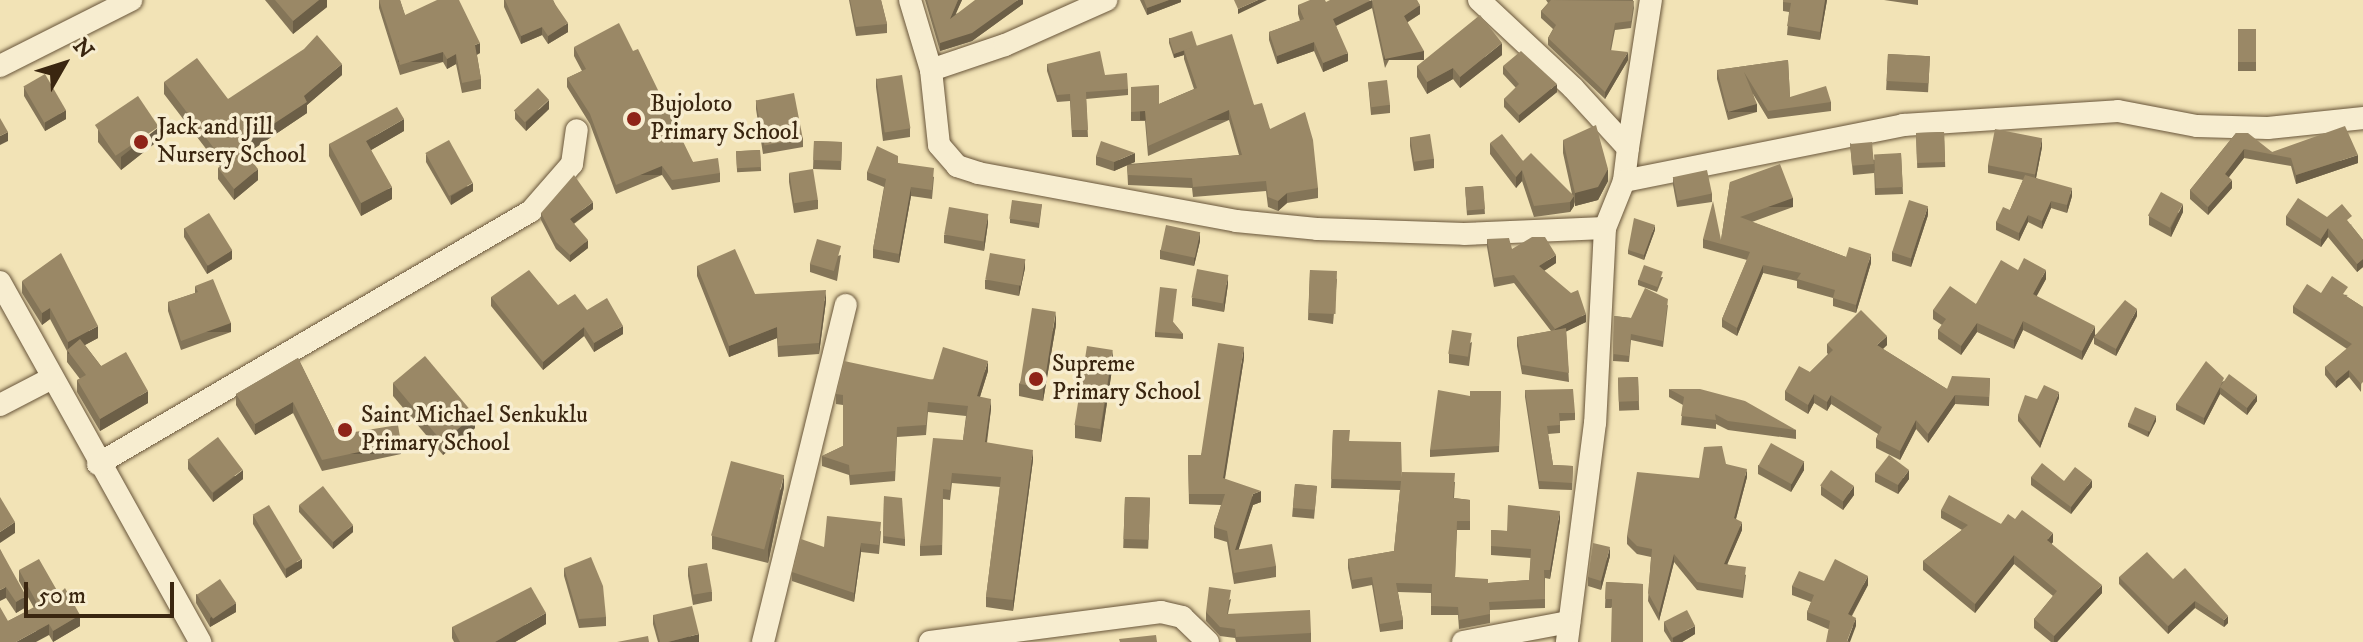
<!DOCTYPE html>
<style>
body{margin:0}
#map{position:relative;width:2363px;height:642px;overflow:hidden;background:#f2e3b6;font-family:"IM FELL DW Pica",serif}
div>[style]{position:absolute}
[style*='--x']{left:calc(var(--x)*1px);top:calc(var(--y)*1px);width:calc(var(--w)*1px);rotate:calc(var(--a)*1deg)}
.roads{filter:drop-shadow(0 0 2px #68553a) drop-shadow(0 0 2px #68553a)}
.street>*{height:22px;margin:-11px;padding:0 11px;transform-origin:11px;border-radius:11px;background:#f7edd0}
.wall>*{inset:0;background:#847558;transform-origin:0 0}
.shaded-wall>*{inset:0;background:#6c5f47;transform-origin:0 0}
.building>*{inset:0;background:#9a8866;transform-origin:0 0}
.dots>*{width:22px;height:22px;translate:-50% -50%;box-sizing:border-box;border:4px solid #f7edd0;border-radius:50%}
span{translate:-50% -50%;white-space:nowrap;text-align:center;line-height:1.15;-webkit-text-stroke:7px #f7edd0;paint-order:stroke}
.poi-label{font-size:24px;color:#3a2610}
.left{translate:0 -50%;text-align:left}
.north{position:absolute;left:24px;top:24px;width:80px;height:80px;-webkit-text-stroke:6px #f7edd0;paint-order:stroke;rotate:51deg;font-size:22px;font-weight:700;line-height:32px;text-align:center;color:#3a2610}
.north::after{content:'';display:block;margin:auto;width:28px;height:36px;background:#3a2610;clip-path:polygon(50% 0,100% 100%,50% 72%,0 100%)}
.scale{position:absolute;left:24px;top:582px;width:150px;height:36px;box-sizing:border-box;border:4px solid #3a2610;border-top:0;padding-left:10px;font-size:24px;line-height:28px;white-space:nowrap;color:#3a2610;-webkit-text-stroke:6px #f7edd0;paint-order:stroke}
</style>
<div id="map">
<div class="roads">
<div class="street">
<i style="--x:910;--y:0;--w:73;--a:73.3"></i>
<i style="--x:931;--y:70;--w:75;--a:83.9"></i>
<i style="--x:939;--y:145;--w:28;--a:49"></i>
<i style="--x:957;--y:166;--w:22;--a:18"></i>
<i style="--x:978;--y:173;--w:262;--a:10.5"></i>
<i style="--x:1236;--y:221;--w:81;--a:5.6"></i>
<i style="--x:1317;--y:229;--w:147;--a:1.9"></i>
<i style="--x:1464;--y:234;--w:141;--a:-2.4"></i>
<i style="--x:1479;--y:0;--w:129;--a:43.1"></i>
<i style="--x:1573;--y:88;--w:81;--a:47.5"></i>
<i style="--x:1628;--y:148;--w:33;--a:97"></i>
<i style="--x:1624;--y:181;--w:51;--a:112"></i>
<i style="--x:1605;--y:228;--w:195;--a:92.9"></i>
<i style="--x:1595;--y:423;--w:221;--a:97.3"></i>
<i style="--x:0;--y:66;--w:147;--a:-26.7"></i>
<i style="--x:931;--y:70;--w:78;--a:-18.7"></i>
<i style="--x:1005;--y:45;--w:111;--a:-24"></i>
<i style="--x:1628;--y:148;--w:150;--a:-81.2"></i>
<i style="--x:1624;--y:181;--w:285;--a:-11.3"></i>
<i style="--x:1903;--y:125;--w:215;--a:-3.7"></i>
<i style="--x:2118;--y:111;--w:80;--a:10.8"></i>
<i style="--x:2197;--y:126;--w:71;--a:1.6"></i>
<i style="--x:2268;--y:128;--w:96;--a:-6"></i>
<i style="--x:0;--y:282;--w:412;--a:60.9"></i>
<i style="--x:0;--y:405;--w:56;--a:-27.5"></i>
<i style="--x:98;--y:464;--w:501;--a:-30.3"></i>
<i style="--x:531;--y:211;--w:62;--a:-48.9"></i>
<i style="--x:572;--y:164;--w:34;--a:-82"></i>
<i style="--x:763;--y:642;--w:347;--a:-76.2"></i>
<i style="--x:930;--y:642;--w:233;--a:-7.4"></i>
<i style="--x:1161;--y:612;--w:22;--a:13"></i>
<i style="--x:1182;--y:617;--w:36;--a:44"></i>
<i style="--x:1463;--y:642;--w:108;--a:-10.7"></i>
</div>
</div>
<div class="wall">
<i style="clip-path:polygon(265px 0,327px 0,327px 7px,293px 34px)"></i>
<i style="clip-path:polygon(379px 0,400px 0,405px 15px,480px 53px,477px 55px,481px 79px,481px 89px,462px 93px,456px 64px,447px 69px,443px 62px,400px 75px,379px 8px)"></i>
<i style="clip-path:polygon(504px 0,553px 0,568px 32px,548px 44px,542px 35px,521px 44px,504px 7px)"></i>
<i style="clip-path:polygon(849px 0,881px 0,887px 24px,887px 33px,856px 36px)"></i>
<i style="clip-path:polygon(925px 0,962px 0,955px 14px,1023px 0,1023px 4px,972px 41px,940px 51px)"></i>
<i style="clip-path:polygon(1140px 0,1181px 0,1181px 2px,1147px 15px)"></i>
<i style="clip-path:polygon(1417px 0,1420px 14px,1408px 22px,1385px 68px,1372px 8px,1336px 26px,1348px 61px,1323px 72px,1314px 51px,1277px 64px,1269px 40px,1269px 32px,1300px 21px,1298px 14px,1298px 5px,1326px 2px)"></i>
<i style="clip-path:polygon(1546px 0,1633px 0,1634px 8px,1631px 28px,1615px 30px,1611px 51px,1628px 60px,1605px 99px,1548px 45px,1548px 38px,1553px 29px,1541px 18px,1541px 11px,1548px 3px)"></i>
<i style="clip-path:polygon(1783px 0,1827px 0,1820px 40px,1787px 35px,1789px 12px,1783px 11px)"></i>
<i style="clip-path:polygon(1884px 0,1918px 0,1918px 5px)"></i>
<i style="left:2238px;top:29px;width:18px;height:42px"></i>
<i style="clip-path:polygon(1169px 38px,1197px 46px,1254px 105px,1270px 129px,1318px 188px,1318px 198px,1287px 203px,1278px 211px,1268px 207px,1266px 191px,1193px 197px,1192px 188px,1128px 185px,1127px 165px,1114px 171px,1096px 165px,1096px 156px,1135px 162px,1129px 164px,1239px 155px,1229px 120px,1148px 156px,1145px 121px,1131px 121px,1131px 87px,1159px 104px,1194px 89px,1184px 59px,1184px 55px,1174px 58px,1169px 43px)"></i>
<i style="clip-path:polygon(574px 47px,693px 162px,720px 173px,720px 182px,672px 190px,662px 175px,616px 194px,590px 124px,567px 87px,567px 78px,582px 71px,574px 56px)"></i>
<i style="left:1888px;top:54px;width:42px;height:36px;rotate:3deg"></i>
<i style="clip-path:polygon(1502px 55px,1460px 88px,1453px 79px,1427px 94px,1417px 77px,1417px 66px)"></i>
<i style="clip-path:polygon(1788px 60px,1790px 97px,1831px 102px,1831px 111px,1768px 119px,1753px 94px,1757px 112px,1728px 120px,1717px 79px,1717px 70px)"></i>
<i style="clip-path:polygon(1047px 64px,1105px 75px,1128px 89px,1128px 95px,1086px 99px,1088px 137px,1072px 137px,1070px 101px,1057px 102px,1047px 71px)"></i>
<i style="clip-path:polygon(1503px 66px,1557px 92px,1519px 123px,1504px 107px,1504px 99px,1516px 88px,1503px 74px)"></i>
<i style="clip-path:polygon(342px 75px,307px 105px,307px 113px,249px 152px,249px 157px,258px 180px,234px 200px,218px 179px,218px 168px,220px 167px,164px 94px,164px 82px,228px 99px)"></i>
<i style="clip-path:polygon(876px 78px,910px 128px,910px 137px,883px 141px,876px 87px)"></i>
<i style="clip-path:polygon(1368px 82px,1390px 105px,1390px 113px,1371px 115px)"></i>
<i style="clip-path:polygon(24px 87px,66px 119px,45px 131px,24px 96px)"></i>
<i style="clip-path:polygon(756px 100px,803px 138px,803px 147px,763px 154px,756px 109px)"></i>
<i style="clip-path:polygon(549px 109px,526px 131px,515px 119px,515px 111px)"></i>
<i style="clip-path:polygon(98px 129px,159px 140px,121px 170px,98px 142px)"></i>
<i style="clip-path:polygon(404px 131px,371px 150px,392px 199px,361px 216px,329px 156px,329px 144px)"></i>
<i style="left:1944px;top:132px;width:35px;height:28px;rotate:88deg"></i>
<i style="clip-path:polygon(2236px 133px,2272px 152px,2358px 163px,2296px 184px,2291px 166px,2244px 158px,2229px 177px,2232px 188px,2208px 215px,2190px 199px,2190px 190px)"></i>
<i style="clip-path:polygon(1410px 137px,1434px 159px,1434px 168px,1414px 171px,1410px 146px)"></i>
<i style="clip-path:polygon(1563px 140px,1608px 181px,1598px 200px,1575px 206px,1574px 202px,1574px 206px,1570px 212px,1534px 217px,1522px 181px,1516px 188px,1490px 154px,1490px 143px,1523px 161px,1572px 194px,1563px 153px)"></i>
<i style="left:814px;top:141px;width:28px;height:28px;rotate:2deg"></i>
<i style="clip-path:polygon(1850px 143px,1874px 160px,1901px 153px,1903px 194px,1875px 195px,1874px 169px,1874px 173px,1853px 175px)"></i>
<i style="clip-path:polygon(2042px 147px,2036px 178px,2072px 196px,2067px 213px,2051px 208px,2042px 229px,2028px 222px,2019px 241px,1996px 230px,1996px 222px,2010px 210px,2023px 180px,1988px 173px,1988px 165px)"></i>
<i style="left:760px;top:150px;width:21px;height:24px;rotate:87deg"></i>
<i style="clip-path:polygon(426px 154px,473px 191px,451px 205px,426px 162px)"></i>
<i style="clip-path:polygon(898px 163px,934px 177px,932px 199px,911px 196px,899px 263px,873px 258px,873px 249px,884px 187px,867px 180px,867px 172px)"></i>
<i style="clip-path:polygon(789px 173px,818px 200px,818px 209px,794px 213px,789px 182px)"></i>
<i style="clip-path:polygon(1673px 177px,1712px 193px,1712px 202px,1677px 207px,1673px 185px)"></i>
<i style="clip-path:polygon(1730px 182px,1793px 207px,1752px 222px,1846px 257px,1871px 263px,1856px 313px,1833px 306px,1833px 298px,1797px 288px,1797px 281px,1763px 273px,1737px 336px,1722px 327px,1722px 319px,1747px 260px,1703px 248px,1703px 239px,1721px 240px)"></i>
<i style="left:1483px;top:186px;width:28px;height:18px;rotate:86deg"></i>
<i style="clip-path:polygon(1042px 204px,1039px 228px,1010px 223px,1010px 219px)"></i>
<i style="clip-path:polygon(593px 209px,574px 224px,588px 248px,570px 262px,556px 249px,541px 220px,541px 213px)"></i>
<i style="clip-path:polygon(2183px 212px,2171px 237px,2149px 225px,2149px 216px)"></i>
<i style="clip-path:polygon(1928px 215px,1911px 267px,1892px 261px,1892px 252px)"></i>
<i style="clip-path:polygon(2286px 216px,2327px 217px,2352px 225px,2351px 225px,2363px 240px,2363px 267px,2357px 272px,2328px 237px,2321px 247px,2286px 225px)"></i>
<i style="clip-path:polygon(988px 223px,984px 251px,944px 243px,944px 235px)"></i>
<i style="clip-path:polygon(184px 228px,232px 259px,207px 274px,184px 237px)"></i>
<i style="clip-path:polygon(1655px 230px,1644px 260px,1628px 254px,1628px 250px)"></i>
<i style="clip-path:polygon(1487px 239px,1512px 249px,1556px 263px,1544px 271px,1586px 322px,1566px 331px,1569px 382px,1522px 374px,1517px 346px,1517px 337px,1551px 331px,1514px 283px,1494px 287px,1487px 247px)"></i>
<i style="clip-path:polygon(1200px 241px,1194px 266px,1160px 259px,1160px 250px)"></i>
<i style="clip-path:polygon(841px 255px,837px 281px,810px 272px,810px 264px)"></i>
<i style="clip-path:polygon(697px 266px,755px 294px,826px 301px,819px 354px,778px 357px,777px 338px,729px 357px,697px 276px)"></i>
<i style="clip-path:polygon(1025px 268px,1019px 296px,985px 289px,985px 280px)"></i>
<i style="clip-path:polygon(1310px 270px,1337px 279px,1333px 324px,1308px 320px)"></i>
<i style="clip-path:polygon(2018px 270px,2046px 279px,2036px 296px,2095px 335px,2137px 316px,2116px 356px,2094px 344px,2094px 337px,2082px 360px,2023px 330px,2014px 349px,1977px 332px,1961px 355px,1938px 339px,1938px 330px,1942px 325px,1933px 319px,1933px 310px,1976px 304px)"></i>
<i style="clip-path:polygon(1663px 277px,1657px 292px,1638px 285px,1638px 280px)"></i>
<i style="clip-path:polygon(22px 281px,98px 338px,85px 345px,101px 366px,148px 403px,100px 431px,77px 392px,77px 380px,80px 379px,67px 362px,67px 351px,50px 319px,42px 325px,22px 293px)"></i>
<i style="clip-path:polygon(1228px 284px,1224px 312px,1192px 306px,1192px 298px)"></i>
<i style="clip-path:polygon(195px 286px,231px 332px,181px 350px,168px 311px,168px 302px,195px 293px)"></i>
<i style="clip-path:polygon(2321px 293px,2348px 295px,2346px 296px,2363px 307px,2361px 392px,2349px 377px,2336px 388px,2325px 375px,2325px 367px,2347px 349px,2293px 313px,2293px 306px)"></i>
<i style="clip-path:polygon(491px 297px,558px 305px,587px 310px,623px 334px,594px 352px,584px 336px,543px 370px,491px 306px)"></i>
<i style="clip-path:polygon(1668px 305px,1663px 347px,1631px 340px,1629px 362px,1613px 361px,1614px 316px,1631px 318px)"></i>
<i style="clip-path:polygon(1173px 322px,1183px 334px,1183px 339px,1155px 337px,1155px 332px)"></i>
<i style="clip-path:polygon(1056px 325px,1043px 401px,1019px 396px,1019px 384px)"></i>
<i style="clip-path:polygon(1472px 342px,1469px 366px,1449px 363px,1449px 354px)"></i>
<i style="clip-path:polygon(1827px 344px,1887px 345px,1883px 349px,1947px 389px,1990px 378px,1989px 406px,1955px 404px,1928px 443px,1916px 429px,1900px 460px,1876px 448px,1876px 439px,1878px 434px,1831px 404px,1827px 411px,1814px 403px,1808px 414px,1785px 400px,1785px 391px,1810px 372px,1828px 354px,1827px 353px)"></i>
<i style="clip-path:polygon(298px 358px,336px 435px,401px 454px,322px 471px,293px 413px,255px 435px,236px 405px,236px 394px)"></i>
<i style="clip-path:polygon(1244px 358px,1225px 479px,1261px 502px,1253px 505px,1238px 549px,1276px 566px,1276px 577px,1234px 584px,1227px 542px,1214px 538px,1214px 527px,1221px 505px,1189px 504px,1188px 455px,1201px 455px)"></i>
<i style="clip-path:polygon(1113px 363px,1101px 442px,1075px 438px,1075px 425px)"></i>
<i style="clip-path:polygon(988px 371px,980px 397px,991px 409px,987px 443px,1033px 460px,1013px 611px,986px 607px,986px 597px,1000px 487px,952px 483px,950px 500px,943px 499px,942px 555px,920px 556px,920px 546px,963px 440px,966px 416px,928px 412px,926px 435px,897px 437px,895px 481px,850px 485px,849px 475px,822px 466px,822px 456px,843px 446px,843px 405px,836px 404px,836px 394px)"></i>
<i style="left:1638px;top:377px;width:33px;height:20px;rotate:88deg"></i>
<i style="clip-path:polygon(2224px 381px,2257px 401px,2247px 415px,2220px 394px,2204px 425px,2176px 410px,2176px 404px)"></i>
<i style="clip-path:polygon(393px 383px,475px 428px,443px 455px,393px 396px)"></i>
<i style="clip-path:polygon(1669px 389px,1796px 430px,1796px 439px,1728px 430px,1716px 424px,1716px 429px,1681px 425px,1683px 405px,1669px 397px)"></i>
<i style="clip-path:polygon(1525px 390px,1575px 413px,1575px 420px,1560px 421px,1560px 433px,1548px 434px,1553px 465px,1573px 466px,1572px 490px,1539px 489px,1525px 397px)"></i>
<i style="clip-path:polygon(1501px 391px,1499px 452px,1430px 457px,1430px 450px,1470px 396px)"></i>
<i style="clip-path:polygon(2059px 398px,2040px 448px,2018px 421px,2018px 415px,2037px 399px)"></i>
<i style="clip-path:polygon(2156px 421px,2148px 437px,2128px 427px,2128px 423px)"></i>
<i style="clip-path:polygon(1333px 430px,1402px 478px,1455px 482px,1454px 498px,1470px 500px,1470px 530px,1457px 530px,1455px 577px,1488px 583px,1529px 580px,1531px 558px,1491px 555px,1491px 530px,1507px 531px,1560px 520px,1550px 579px,1545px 578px,1545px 608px,1490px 610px,1490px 623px,1459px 629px,1458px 615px,1431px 615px,1431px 593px,1398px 592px,1403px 620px,1403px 629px,1380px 632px,1372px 585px,1352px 589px,1348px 568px,1348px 559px,1394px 551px,1400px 490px,1331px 488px)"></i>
<i style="clip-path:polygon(188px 460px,243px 479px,213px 502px,188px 469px)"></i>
<i style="clip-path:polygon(1726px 464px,1747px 477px,1736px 519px,1742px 530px,1727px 564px,1746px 575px,1743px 598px,1697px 590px,1674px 562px,1659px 621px,1648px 601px,1651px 557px,1637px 554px,1627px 544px,1627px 536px,1699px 478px)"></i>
<i style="clip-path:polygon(1758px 465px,1804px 470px,1791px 492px,1758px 474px)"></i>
<i style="clip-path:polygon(1875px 473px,1909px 479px,1898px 494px,1875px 482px)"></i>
<i style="clip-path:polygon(2031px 477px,2064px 481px,2092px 487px,2071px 514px,2031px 485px)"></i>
<i style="left:1295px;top:484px;width:22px;height:33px;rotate:5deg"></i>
<i style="clip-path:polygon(1821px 486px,1854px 495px,1843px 510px,1821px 495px)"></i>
<i style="clip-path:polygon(784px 487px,768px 563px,712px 549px,712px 536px)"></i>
<i style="clip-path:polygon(884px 496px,905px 539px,905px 546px,883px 543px)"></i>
<i style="left:1125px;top:497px;width:25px;height:51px;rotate:2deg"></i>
<i style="clip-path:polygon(299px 505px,353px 532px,333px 549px,299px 512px)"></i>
<i style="clip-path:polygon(1941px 510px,2001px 524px,2015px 519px,2053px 542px,2051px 544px,2102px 593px,2057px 642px,2051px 642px,2034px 628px,2034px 619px,2053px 596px,2014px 564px,1975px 613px,1923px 570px,1923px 561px,1962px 530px,1941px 518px)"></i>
<i style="clip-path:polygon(253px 515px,302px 568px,286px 578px,253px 524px)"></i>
<i style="clip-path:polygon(881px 531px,879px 554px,861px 552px,854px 602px,792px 581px,792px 572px,824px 547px)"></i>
<i style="clip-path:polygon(0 549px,26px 607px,16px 613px,6px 598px)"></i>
<i style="clip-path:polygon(1610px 556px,1601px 590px,1588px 586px,1588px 577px)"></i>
<i style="clip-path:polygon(688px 567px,712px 592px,712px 601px,693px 605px,688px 576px)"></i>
<i style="clip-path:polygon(564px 568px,606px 617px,606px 626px,579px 628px,564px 576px)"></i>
<i style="clip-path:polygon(19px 570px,59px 594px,80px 626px,53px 642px,49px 635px,8px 621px,34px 608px,19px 581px)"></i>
<i style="clip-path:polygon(2119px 577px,2173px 579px,2228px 623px,2224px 627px,2195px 608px,2168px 634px,2119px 584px)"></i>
<i style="clip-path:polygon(1824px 581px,1868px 585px,1852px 616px,1856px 626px,1828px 629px,1807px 620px,1807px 612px,1811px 602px,1792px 595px,1792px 586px)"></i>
<i style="clip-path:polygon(1606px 582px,1643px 584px,1611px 608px,1605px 608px)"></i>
<i style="clip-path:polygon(196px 594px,236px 612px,210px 627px,196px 603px)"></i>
<i style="clip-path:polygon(1231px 599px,1228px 614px,1311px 633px,1311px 642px,1236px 642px,1235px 638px,1220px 636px,1206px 621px,1206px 612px)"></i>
<i style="clip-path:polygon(653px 615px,699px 642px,658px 642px,653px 624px)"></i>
<i style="clip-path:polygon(1664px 622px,1695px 634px,1682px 642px,1671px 642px,1664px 631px)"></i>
<i style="clip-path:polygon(546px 624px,515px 642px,454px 642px,452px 638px,452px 627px)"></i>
</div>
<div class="shaded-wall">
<i style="clip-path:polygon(319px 0,327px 0,327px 7px,293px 34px,293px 21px)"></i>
<i style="clip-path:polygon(958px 0,962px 0,950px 27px,950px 19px)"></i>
<i style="clip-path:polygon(1018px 0,1023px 0,1023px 4px,972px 41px,940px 51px,940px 43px)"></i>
<i style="clip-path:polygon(1169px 0,1181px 0,1181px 2px,1147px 15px,1147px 8px)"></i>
<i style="clip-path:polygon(1258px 0,1267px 0,1238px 14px,1238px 9px)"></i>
<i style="clip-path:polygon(1372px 0,1372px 8px,1333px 27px,1333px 19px)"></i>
<i style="clip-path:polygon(1825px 0,1827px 0,1820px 40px,1820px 32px)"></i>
<i style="clip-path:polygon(1420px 5px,1420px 14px,1404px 24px,1404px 16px)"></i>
<i style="clip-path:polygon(568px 23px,568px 32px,548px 44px,548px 36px)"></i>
<i style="clip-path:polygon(542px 27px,542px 35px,521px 44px,521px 36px)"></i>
<i style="clip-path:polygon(1314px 42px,1314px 51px,1277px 64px,1277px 56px)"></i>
<i style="clip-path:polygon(480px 43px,480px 53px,475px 55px,475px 45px)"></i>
<i style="clip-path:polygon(1502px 43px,1502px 55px,1460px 88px,1460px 77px)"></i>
<i style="clip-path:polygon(1184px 50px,1184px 55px,1174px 58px,1174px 54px)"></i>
<i style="left:1424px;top:51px;width:9px;height:40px;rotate:90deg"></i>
<i style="left:443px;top:52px;width:10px;height:45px;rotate:90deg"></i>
<i style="clip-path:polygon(1628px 52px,1628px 60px,1605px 99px,1605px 92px)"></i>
<i style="clip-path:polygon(1348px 53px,1348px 61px,1323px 72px,1323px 63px)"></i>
<i style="clip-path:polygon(456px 54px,456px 64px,447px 69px,447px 59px)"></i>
<i style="clip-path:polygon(342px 64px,342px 75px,307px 105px,307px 113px,249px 152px,249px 158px,243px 150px,246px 142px)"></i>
<i style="clip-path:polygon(1453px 68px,1453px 79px,1427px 94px,1427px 82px)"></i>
<i style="clip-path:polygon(1557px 84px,1557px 92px,1519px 123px,1519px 115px)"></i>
<i style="clip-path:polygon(549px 100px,549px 109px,526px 131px,526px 122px)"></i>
<i style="left:1757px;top:104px;width:8px;height:30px;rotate:90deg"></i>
<i style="clip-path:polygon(66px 110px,66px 119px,45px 131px,45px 122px)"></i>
<i style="left:1229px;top:110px;width:10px;height:89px;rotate:90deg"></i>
<i style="clip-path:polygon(404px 119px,404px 131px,366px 153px,366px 141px)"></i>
<i style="clip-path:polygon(159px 127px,159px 140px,121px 170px,121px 157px)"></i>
<i style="clip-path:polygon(8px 132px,8px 141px,0 145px,0 136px)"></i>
<i style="clip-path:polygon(2042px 138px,2042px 147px,2035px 183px,2035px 174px)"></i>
<i style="clip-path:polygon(2244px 149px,2244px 158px,2225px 182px,2225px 174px)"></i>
<i style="clip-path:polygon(1135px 153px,1135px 162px,1114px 171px,1114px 162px)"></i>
<i style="clip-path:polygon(2358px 155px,2358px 163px,2296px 184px,2296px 175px)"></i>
<i style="left:662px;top:166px;width:9px;height:50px;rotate:90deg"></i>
<i style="clip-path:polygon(258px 169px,258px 180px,234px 200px,234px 189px)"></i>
<i style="clip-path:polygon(1608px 169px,1608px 181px,1598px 200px,1575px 206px,1575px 193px)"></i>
<i style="clip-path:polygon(1522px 170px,1522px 181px,1516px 188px,1516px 177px)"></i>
<i style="clip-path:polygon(2232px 180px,2232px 188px,2208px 215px,2208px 207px)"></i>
<i style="clip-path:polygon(473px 183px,473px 191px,451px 205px,451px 196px)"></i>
<i style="clip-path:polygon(392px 187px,392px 199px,361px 216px,361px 203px)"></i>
<i style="clip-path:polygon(911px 187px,911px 196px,899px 263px,899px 254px)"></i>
<i style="clip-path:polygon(2072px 188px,2072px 196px,2067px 213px,2067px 205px)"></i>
<i style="clip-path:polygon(1287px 193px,1287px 203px,1278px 211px,1278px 201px)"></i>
<i style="clip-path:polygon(1574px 196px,1574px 206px,1570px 212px,1570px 202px)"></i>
<i style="left:1793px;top:198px;width:9px;height:56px;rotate:90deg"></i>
<i style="clip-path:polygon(2051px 201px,2051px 208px,2042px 229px,2042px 221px)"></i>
<i style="clip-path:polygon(593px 202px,593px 209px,570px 226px,570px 219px)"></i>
<i style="clip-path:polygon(2183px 204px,2183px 212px,2171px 237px,2171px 228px)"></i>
<i style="clip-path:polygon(1928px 206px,1928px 215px,1911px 267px,1911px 259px)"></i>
<i style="clip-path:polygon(988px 214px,988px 223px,984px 251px,984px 242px)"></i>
<i style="clip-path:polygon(2028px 215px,2028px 222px,2019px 241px,2019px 233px)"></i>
<i style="clip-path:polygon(1655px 225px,1655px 230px,1644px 260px,1644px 255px)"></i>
<i style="clip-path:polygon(2328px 228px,2328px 237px,2321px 247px,2321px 239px)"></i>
<i style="clip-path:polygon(1200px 232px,1200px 241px,1194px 266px,1194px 257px)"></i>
<i style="clip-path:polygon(588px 240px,588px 248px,570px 262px,570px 255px)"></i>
<i style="clip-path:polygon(232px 250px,232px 259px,207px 274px,207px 265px)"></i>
<i style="clip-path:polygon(1871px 254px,1871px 263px,1856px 313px,1856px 305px)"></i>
<i style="clip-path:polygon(1556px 255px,1556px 263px,1539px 274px,1539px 266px)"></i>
<i style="clip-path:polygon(1025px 259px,1025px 268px,1019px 296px,1019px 287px)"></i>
<i style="clip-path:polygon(2363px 259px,2363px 267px,2357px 272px,2357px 264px)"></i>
<i style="clip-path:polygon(1763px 265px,1763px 273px,1737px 336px,1737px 328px)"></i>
<i style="clip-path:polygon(2046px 270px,2046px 279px,2033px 303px,2033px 294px)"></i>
<i style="clip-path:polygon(1228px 275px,1228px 284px,1224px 312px,1224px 303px)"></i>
<i style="clip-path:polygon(826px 290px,826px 301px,819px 354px,819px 343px)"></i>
<i style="clip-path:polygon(50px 308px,50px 319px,42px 325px,42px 313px)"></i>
<i style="clip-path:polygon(2137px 309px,2137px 316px,2116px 356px,2116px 349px)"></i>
<i style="clip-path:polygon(1056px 312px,1056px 325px,1043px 401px,1043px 388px)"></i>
<i style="clip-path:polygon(1586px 314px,1586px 322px,1555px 337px,1555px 329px)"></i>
<i style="clip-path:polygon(2023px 321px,2023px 330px,2014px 349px,2014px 340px)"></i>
<i style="left:231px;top:323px;width:9px;height:53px;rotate:90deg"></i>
<i style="clip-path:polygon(1977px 323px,1977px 332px,1961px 355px,1961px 346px)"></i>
<i style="clip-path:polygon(98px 326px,98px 338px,68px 354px,68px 342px)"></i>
<i style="clip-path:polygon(623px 326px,623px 334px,594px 352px,594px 343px)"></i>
<i style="clip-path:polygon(2095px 326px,2095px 335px,2082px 360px,2082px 351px)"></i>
<i style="clip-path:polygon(584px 327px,584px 336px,543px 370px,543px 362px)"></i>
<i style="clip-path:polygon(777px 327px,777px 338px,729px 357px,729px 346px)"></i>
<i style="clip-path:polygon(1887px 336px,1887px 345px,1877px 354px,1877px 345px)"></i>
<i style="clip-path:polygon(1244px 347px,1244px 358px,1223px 489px,1223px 478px)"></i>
<i style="clip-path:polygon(1113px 350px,1113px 363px,1101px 442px,1101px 429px)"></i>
<i style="clip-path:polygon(988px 361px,988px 371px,977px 406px,977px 396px)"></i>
<i style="clip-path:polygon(2349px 370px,2349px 377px,2336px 388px,2336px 381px)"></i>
<i style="clip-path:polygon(2220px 387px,2220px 394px,2204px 425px,2204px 418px)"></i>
<i style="clip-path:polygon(148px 391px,148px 403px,100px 431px,100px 419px)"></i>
<i style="clip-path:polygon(2059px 392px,2059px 398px,2040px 448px,2040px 442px)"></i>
<i style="clip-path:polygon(1814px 394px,1814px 403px,1808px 414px,1808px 405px)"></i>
<i style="clip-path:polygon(1831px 395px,1831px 404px,1827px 411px,1827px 402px)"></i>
<i style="clip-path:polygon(1955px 395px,1955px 404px,1928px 443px,1928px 434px)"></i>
<i style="clip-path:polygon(2257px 395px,2257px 401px,2247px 415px,2247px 408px)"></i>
<i style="clip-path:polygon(991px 399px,991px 409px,985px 452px,985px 442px)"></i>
<i style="clip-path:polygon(293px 402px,293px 413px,255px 435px,255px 424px)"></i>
<i style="clip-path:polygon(475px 415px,475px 428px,443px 455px,443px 442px)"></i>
<i style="clip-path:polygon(2156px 416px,2156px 421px,2148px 437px,2148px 432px)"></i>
<i style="clip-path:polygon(1916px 420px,1916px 429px,1900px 460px,1900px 451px)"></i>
<i style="left:401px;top:443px;width:11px;height:81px;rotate:90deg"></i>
<i style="clip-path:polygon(1033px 450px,1033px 460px,1013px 611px,1013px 600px)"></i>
<i style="clip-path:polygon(1804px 461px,1804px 470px,1791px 492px,1791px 483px)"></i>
<i style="clip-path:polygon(1747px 469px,1747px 477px,1734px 526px,1734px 518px)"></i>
<i style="clip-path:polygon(243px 470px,243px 479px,213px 502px,213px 493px)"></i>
<i style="clip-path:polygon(1909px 470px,1909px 479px,1898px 494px,1898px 485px)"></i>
<i style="clip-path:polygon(784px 475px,784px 487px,768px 563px,768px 550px)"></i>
<i style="clip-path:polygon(2092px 480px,2092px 487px,2071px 514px,2071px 507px)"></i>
<i style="clip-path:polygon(1854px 486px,1854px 495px,1843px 510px,1843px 501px)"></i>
<i style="clip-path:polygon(1261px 491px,1261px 502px,1253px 505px,1235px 561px,1235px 550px,1253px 494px)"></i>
<i style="clip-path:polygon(1560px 511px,1560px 520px,1550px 579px,1550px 570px)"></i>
<i style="clip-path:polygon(15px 522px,15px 533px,0 543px,0 532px)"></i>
<i style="clip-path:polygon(1742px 522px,1742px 530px,1724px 572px,1724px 564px)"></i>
<i style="clip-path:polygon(353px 525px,353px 532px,333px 549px,333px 542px)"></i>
<i style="clip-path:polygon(2053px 533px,2053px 542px,2047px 549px,2047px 540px)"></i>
<i style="clip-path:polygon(861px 543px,861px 552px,854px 602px,854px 593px)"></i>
<i style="clip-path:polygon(1610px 547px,1610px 556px,1601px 590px,1601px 581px)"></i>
<i style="clip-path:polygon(1674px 554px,1674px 562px,1659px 621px,1659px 613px)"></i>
<i style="clip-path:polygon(2014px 555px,2014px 564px,1975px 613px,1975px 604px)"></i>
<i style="clip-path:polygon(302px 559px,302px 568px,286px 578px,286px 569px)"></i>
<i style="clip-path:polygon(1868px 576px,1868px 585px,1848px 622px,1848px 614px)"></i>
<i style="clip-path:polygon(2102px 585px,2102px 593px,2057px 642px,2054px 642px,2054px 636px)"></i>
<i style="clip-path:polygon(6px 587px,6px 598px,0 601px,0 590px)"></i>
<i style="clip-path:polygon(26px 596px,26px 607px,16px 613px,16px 602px)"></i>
<i style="clip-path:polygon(2195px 601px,2195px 608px,2168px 634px,2168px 626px)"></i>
<i style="clip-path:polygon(236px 603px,236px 612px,210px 627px,210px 618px)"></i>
<i style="clip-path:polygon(546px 613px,546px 624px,515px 642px,495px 642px)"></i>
<i style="clip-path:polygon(80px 615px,80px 626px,53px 642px,53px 631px)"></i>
<i style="clip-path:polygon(2228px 616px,2228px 623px,2224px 627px,2224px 620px)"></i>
<i style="clip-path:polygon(1856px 618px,1856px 626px,1850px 642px,1847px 642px)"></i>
<i style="clip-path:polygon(49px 624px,49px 635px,36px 642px,16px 642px)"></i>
<i style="clip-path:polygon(1695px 626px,1695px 634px,1682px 642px,1673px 642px,1673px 638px)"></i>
<i style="clip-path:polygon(699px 634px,699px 642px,668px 642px)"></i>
</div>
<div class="building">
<i style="clip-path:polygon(275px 0,319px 0,293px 21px)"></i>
<i style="clip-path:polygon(379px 0,400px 0,405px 15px,437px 0,459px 0,480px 43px,475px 45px,481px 79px,462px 83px,456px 54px,447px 59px,443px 52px,400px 65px)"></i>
<i style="clip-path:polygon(505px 0,553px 0,555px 4px,568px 23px,548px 36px,542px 27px,521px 36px)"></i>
<i style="clip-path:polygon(850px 0,881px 0,887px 24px,856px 27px)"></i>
<i style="clip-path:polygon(927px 0,958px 0,950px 19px,975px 0,1018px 0,972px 33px,940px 43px)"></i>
<i style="clip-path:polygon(1144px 0,1169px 0,1147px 8px)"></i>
<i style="clip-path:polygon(1234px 0,1258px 0,1238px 9px)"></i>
<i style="clip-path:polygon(1310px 0,1325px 0,1326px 2px,1330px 0,1371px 0,1333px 19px,1348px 53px,1323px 63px,1314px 42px,1277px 56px,1269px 32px,1304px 19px,1298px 5px)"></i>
<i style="clip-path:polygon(1372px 0,1417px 0,1420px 5px,1404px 16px,1424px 51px,1385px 59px)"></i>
<i style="clip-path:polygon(1551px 0,1634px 1px,1631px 21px,1615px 23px,1610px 50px,1628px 52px,1605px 92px,1548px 38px,1556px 25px,1541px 11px)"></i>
<i style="clip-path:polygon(1783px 0,1825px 0,1820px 32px,1787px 26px,1791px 3px,1783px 2px)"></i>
<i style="clip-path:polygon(1480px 15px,1502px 43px,1460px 77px,1453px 68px,1427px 82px,1417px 66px)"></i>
<i style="clip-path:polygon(619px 23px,633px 51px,638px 49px,693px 162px,718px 158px,720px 173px,672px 180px,662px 166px,616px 185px,590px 114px,567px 78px,586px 69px,574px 47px)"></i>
<i style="left:2238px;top:29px;width:18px;height:33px"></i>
<i style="left:1192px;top:31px;width:16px;height:24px;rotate:72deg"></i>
<i style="clip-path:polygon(1232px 34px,1254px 105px,1262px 103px,1270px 129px,1305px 112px,1313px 140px,1318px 188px,1287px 193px,1278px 201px,1268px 197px,1266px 181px,1193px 187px,1192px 178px,1128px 175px,1127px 165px,1242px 155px,1229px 110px,1148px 146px,1145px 111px,1131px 112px,1131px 87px,1159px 85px,1159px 104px,1197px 88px,1184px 50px)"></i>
<i style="clip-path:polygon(317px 35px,342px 64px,304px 96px,307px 102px,246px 142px,249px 146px,243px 150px,258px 169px,234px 189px,218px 168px,225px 163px,164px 82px,197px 58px,228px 99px,304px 49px)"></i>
<i style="clip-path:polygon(1100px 51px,1105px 75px,1127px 73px,1128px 89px,1086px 92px,1088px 130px,1072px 130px,1070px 94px,1057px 95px,1047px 64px)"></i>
<i style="clip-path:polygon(1521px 51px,1557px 84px,1519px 115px,1504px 99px,1519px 84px,1503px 66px)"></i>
<i style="left:1888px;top:54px;width:42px;height:27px;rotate:3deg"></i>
<i style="clip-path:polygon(1788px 60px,1790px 97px,1826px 86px,1831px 102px,1768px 111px,1744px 72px,1757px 104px,1728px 112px,1717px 70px)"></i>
<i style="left:45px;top:74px;width:42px;height:25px;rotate:60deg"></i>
<i style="left:902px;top:75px;width:54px;height:26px;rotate:81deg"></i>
<i style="left:1387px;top:80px;width:25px;height:19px;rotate:83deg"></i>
<i style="left:538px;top:88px;width:16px;height:33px;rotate:47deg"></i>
<i style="left:794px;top:93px;width:46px;height:39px;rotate:79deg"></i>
<i style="left:138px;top:96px;width:37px;height:52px;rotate:56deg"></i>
<i style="clip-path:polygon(397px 107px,404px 119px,366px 141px,392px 187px,361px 203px,329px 144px)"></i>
<i style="clip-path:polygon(0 118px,8px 132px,0 136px)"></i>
<i style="clip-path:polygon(1596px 125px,1608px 169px,1598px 187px,1575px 193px,1563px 140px)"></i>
<i style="clip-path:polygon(2345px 126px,2358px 155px,2296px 175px,2291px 158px,2244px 149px,2225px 174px,2232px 180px,2208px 207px,2190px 190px,2236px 133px,2248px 133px,2272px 152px)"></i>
<i style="left:1995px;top:129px;width:48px;height:37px;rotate:11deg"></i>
<i style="left:1944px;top:132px;width:30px;height:28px;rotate:88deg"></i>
<i style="left:1430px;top:134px;width:25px;height:20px;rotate:81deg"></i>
<i style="clip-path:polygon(1502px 134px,1523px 161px,1531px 153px,1574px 196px,1570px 202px,1534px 206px,1522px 170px,1516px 177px,1490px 143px)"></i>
<i style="left:449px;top:140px;width:49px;height:27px;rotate:61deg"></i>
<i style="left:814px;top:141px;width:28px;height:19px;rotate:2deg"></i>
<i style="clip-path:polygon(1101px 141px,1135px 153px,1114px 162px,1096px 156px)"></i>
<i style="left:1872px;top:142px;width:22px;height:22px;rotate:85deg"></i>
<i style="clip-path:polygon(877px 146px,898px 156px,898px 163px,934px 168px,932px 190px,911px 187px,899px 254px,873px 249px,886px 179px,867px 172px)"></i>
<i style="left:760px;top:150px;width:17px;height:24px;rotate:87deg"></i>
<i style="left:1901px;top:153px;width:34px;height:27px;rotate:87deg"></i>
<i style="clip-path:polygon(1780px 164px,1793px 198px,1740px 217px,1846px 257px,1849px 247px,1871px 254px,1856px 305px,1833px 298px,1835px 290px,1797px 279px,1801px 273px,1763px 265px,1737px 328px,1722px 319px,1750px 252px,1703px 239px,1713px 201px,1721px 240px,1730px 182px)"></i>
<i style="left:813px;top:169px;width:31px;height:24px;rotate:81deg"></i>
<i style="left:1707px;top:170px;width:24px;height:35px;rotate:78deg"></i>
<i style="clip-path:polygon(574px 175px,593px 202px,570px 219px,588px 240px,570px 255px,556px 242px,541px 213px)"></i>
<i style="clip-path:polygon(2025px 175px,2072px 188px,2067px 205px,2051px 201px,2042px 221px,2028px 215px,2019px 233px,1996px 222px,2003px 207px,2010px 210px)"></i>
<i style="left:1483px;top:186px;width:23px;height:18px;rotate:85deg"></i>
<i style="left:2161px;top:192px;width:25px;height:27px;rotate:29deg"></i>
<i style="clip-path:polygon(2298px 198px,2327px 217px,2342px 204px,2352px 216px,2347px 220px,2363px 240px,2363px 259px,2357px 264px,2328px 228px,2321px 239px,2286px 216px)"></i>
<i style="left:1012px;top:200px;width:30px;height:19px;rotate:8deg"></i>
<i style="left:1909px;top:200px;width:20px;height:55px;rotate:18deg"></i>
<i style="left:949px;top:207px;width:40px;height:28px;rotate:10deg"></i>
<i style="left:209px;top:213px;width:44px;height:29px;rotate:58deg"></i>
<i style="clip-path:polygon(1634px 218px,1655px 225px,1644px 255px,1628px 250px)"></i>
<i style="left:1166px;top:225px;width:35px;height:26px;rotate:12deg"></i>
<i style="clip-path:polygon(1532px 237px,1545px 237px,1556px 255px,1539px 266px,1571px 293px,1578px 290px,1586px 314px,1555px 329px,1514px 275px,1494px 278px,1487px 239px,1509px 238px,1512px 249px)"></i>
<i style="left:817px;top:239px;width:25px;height:26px;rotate:16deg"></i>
<i style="clip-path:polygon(735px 249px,755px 294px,826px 290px,819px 343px,778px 346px,777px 327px,729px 346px,697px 266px)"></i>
<i style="clip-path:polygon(61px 253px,98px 326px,68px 342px,50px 308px,42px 313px,22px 281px)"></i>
<i style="left:990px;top:253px;width:36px;height:27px;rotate:10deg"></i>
<i style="clip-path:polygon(2024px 258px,2046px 270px,2033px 294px,2095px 326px,2082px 351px,2023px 321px,2014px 340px,1977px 323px,1961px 346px,1938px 330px,1946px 319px,1933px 310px,1950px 286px,1976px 304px,2001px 260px,2018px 270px)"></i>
<i style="left:1644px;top:265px;width:20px;height:16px;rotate:20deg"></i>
<i style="left:1197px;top:269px;width:32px;height:29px;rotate:11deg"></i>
<i style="clip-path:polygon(529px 270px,558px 305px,575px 294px,587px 310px,607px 298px,623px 326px,594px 343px,584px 327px,543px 362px,491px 297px)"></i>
<i style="left:1310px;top:270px;width:27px;height:43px;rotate:2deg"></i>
<i style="clip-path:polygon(2332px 276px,2348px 287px,2343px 294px,2363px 307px,2363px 382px,2361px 384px,2349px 370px,2336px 381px,2325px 367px,2352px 344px,2293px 306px,2307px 284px,2321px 293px)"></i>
<i style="clip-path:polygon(213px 279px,231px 323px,181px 341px,168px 302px,198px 292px,195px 286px)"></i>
<i style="clip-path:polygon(1160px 287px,1177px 289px,1173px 322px,1183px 334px,1155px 332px)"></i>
<i style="clip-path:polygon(1645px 288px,1668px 299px,1663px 341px,1631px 334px,1629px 356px,1613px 354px,1614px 316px,1631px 318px)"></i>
<i style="clip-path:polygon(2125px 300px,2137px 309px,2116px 349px,2094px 337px)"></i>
<i style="left:1032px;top:308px;width:24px;height:77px;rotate:9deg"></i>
<i style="clip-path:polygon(1861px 310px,1887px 336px,1877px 345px,1947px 389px,1952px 376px,1990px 378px,1989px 397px,1955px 395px,1928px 434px,1916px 420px,1900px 451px,1876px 439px,1882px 427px,1831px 395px,1827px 402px,1814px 394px,1808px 405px,1785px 391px,1799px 366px,1810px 372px,1833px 350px,1827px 344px)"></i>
<i style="clip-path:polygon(1566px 328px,1569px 373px,1522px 365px,1517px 337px)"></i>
<i style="left:1452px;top:330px;width:20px;height:24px;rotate:9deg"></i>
<i style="clip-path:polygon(80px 339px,101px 366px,126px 352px,148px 391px,100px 419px,77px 380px,86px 375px,67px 350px)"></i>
<i style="clip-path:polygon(1218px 343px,1244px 347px,1223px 478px,1261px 491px,1253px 494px,1235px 550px,1272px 544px,1276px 566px,1234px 573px,1227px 531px,1214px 527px,1225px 494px,1189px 494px,1188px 455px,1201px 455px)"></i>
<i style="left:1087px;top:346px;width:26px;height:80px;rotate:9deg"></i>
<i style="clip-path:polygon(943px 347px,988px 361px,977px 396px,991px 399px,985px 442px,1033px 450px,1013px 600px,986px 597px,1001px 477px,952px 473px,950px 490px,943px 489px,942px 545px,920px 546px,933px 438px,963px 440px,968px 406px,928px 402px,926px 425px,897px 427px,895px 471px,850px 475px,849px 465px,822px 456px,843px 446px,843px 395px,836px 394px,844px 361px,933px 380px)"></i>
<i style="left:425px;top:356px;width:77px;height:42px;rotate:50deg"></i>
<i style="clip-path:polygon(298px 358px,336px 435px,398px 425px,401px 443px,322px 460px,293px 402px,255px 424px,236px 394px)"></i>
<i style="clip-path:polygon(2206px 361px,2224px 378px,2220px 387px,2229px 374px,2257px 395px,2247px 408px,2220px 387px,2204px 418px,2176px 404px)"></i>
<i style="left:1638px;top:377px;width:24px;height:20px;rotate:88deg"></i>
<i style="clip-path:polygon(2044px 385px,2059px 392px,2040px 442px,2018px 415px,2025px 395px,2037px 399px)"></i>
<i style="clip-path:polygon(1573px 389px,1575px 413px,1559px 413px,1560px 425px,1547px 426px,1553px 465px,1573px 466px,1572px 483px,1539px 481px,1525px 390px)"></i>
<i style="clip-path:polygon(1669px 389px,1700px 389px,1745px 401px,1796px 430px,1728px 421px,1715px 414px,1716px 420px,1681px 416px,1684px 397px)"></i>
<i style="clip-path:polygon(1438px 390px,1470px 396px,1470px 391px,1501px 391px,1499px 446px,1430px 450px)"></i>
<i style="left:2135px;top:407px;width:23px;height:17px;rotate:23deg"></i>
<i style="clip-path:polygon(1333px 430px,1350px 430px,1349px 441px,1401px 442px,1402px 478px,1402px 472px,1455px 473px,1453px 498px,1470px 500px,1470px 521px,1457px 521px,1455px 577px,1488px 579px,1488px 583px,1529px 580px,1531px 549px,1491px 546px,1491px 530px,1507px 531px,1508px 505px,1560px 511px,1550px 570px,1544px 570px,1545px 599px,1489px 602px,1490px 614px,1459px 620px,1458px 607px,1431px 606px,1432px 584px,1396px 583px,1403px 620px,1380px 624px,1372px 577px,1352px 580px,1348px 559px,1394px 551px,1401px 481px,1331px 479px)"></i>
<i style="left:218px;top:437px;width:41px;height:38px;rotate:53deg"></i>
<i style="left:1771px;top:443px;width:38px;height:26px;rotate:29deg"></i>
<i style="clip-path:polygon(1722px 446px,1726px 464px,1747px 469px,1734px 518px,1742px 522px,1724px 564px,1746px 567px,1743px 590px,1697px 582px,1674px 554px,1659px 613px,1648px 593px,1652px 549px,1637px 546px,1627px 536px,1637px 472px,1699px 478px,1704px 447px)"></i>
<i style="clip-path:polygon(1889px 455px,1909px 470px,1898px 485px,1875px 473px)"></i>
<i style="left:731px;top:461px;width:55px;height:77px;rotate:15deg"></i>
<i style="clip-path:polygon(2042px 463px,2064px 481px,2075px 467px,2092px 480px,2071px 507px,2031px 477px)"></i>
<i style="left:1831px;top:470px;width:28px;height:19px;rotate:35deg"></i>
<i style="left:1295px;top:484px;width:22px;height:24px;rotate:5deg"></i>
<i style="clip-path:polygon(323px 486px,353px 525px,333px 542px,299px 505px)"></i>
<i style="clip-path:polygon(1949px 495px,2001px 524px,2008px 514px,2015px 519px,2022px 510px,2053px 533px,2047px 540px,2102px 585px,2054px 636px,2034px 619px,2057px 591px,2014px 555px,1975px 604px,1923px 561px,1968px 525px,1941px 510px)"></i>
<i style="clip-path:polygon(884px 496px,902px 498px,905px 539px,883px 536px)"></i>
<i style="clip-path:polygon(0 497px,15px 522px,0 532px)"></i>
<i style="left:1125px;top:497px;width:25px;height:42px;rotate:2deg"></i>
<i style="left:269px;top:505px;width:63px;height:19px;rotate:59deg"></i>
<i style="clip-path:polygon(827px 516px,881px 522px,879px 545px,861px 543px,854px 593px,792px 572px,801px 539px,824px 547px)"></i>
<i style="clip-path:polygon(1593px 543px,1610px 547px,1601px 581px,1588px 577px)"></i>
<i style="clip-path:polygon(0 549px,26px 596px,16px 602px,6px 587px,0 590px)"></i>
<i style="clip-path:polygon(2147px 552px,2173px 579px,2185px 568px,2228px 616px,2224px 620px,2195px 601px,2168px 626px,2119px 577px)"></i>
<i style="clip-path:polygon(591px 557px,603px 586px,606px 617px,579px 619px,564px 568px)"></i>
<i style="clip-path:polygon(39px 559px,59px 594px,65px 588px,80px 615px,53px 631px,49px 624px,16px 642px,0 642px,0 607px,8px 621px,38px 605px,19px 570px)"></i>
<i style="clip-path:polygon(1835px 559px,1868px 576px,1848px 614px,1856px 618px,1847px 641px,1850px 642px,1826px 642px,1830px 621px,1807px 612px,1814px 595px,1792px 586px,1799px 571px,1824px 581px)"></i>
<i style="left:707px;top:563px;width:29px;height:19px;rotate:80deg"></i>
<i style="left:220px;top:579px;width:29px;height:28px;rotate:56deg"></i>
<i style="clip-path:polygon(1606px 582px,1643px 584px,1643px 642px,1611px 642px,1612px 599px,1605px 599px)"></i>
<i style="clip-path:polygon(531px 587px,546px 613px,495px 642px,460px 642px,452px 627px)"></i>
<i style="clip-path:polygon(1209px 587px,1231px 590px,1227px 614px,1310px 610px,1311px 633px,1236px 637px,1235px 629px,1220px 627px,1206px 612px)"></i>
<i style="clip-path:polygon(692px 606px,699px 634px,668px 642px,660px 642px,653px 615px)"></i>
<i style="left:1687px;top:610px;width:18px;height:26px;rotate:63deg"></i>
<i style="clip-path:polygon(1156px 635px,1157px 642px,1120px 642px,1119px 639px)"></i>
<i style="clip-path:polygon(648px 636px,649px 642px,617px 642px)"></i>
</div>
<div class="dots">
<i style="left:634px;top:119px;background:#8f2418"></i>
<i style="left:141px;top:142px;background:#8f2418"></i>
<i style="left:1036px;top:379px;background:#8f2418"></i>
<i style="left:345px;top:430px;background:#8f2418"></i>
</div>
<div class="poi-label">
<span class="left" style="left:650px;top:119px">Bujoloto<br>Primary School</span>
<span class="left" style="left:157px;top:142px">Jack and Jill<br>Nursery School</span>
<span class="left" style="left:1052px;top:379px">Supreme<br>Primary School</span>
<span class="left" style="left:361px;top:430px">Saint Michael Senkuklu<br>Primary School</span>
</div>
<div class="north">N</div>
<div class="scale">50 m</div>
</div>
